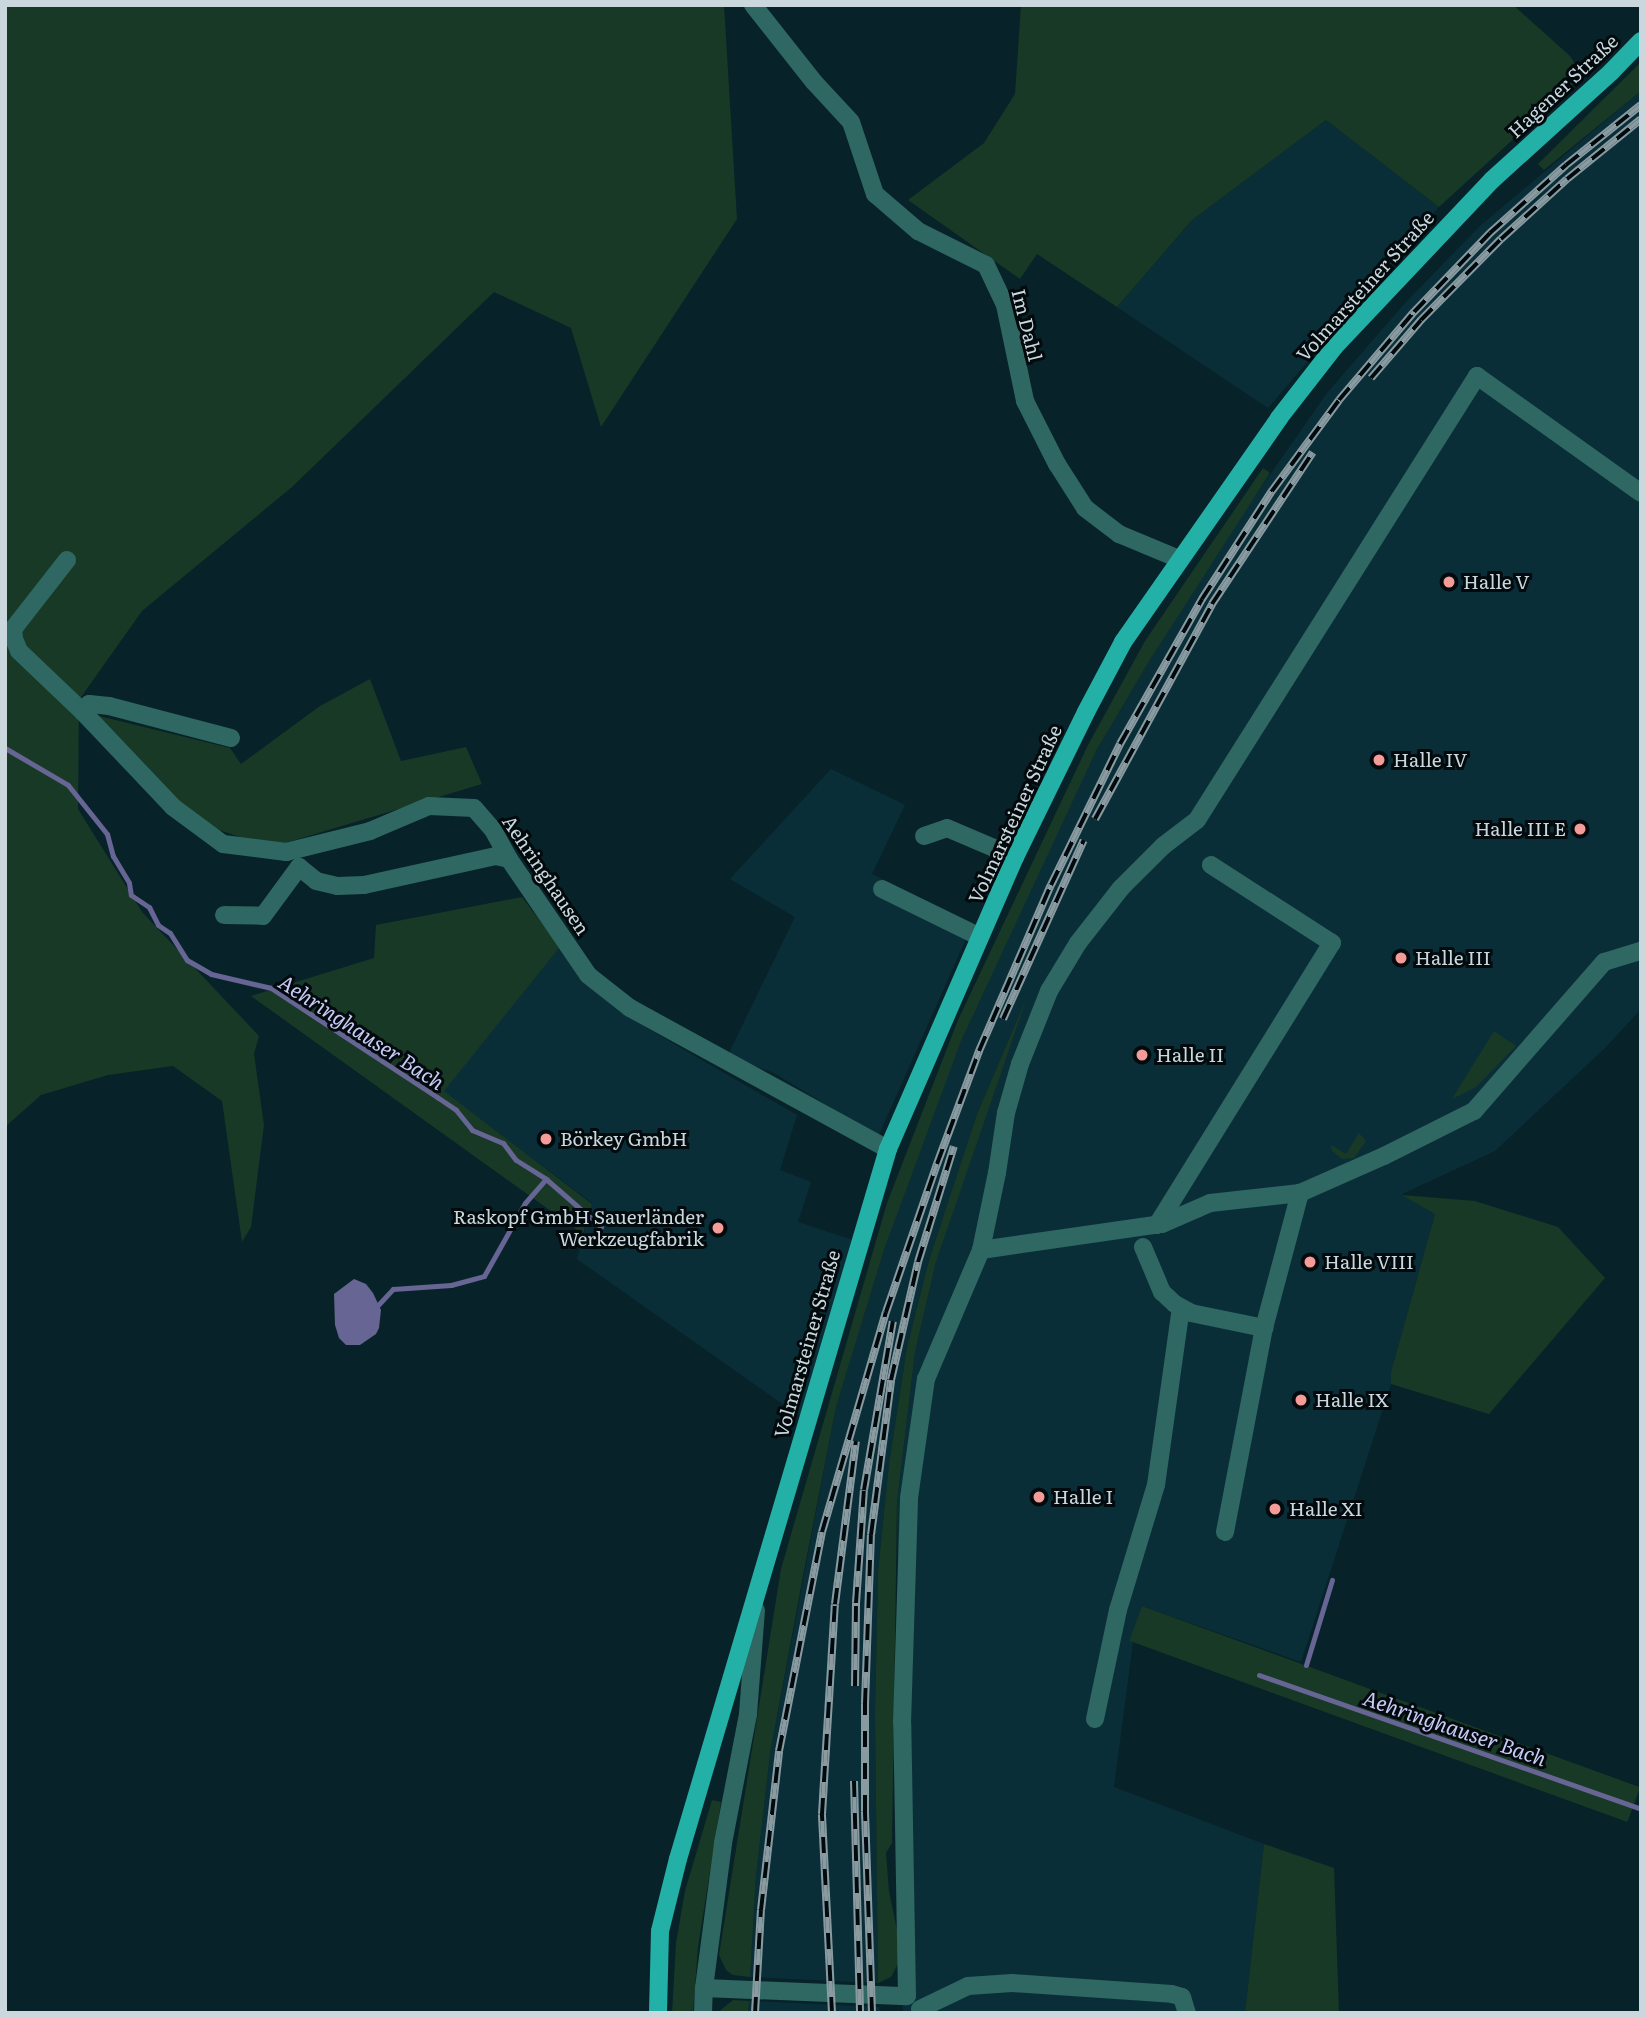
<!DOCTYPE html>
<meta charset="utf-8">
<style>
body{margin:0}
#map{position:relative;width:1646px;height:2018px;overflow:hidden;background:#082229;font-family:Literata,serif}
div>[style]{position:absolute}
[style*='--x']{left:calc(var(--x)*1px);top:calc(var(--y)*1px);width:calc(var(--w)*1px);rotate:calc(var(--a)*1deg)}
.built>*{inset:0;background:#0a2e38}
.green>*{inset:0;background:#183925;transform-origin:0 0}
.water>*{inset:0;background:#666594}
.stream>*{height:5px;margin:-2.5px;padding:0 2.5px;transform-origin:2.5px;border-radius:2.5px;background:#666594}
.minor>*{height:18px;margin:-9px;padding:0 9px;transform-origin:9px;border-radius:9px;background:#2f6762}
.major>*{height:18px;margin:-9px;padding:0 9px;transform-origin:9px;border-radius:9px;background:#23b0a6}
.rail>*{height:8px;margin-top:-4px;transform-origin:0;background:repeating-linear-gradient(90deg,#020a0d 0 16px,#899ba1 0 32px);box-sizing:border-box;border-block:2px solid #899ba1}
.dots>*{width:19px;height:19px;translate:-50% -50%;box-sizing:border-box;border:4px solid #020a0d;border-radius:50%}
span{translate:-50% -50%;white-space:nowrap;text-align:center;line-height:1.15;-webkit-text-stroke:6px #020a0d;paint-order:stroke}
.street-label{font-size:19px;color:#cad8dd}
.poi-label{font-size:19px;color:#cad8dd}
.left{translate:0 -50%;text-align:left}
.right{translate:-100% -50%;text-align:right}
.water-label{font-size:21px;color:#cacaf7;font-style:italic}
.frame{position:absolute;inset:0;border:7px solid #cad8dd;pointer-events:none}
</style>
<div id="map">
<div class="built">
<i style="clip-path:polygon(1641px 91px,1641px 1009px,1605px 1048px,1495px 1151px,1402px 1194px,1435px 1214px,1391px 1372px,1391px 1384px,1301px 1662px,1142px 1606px,1133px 1642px,1114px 1787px,1264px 1844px,1245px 2013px,903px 2013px,897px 1503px,915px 1352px,936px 1262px,1021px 1011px,977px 1114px,929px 1260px,907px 1347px,889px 1464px,878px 1572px,875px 1713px,878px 1983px,750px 1977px,756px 1876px,770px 1754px,836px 1407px,885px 1247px,920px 1150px,961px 1041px,1031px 887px,1096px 751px,1151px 658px,1233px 528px,1327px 393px,1406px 302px,1481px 225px)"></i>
<i style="clip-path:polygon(1326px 120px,1439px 207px,1268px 408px,1117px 307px,1192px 220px)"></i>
<i style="clip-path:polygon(831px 769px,905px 805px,872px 874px,973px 923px,878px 1137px,776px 1074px,728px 1055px,795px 917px,730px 879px)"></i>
<i style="clip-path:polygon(560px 947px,589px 986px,645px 1027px,797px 1115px,780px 1170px,811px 1182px,798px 1222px,859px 1242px,801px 1417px,577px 1259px,592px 1203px,443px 1091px)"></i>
<i style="clip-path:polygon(749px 2001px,879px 2007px,880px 2013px,748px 2013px)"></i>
</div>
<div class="green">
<i style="clip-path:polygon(5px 5px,724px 5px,737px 219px,601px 427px,571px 328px,494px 292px,292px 487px,142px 611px,79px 700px,78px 809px,142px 912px,259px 1036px,254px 1054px,264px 1125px,251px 1227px,242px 1242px,222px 1101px,173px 1066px,108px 1075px,41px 1095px,5px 1127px)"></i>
<i style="clip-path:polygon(1021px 5px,1513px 5px,1570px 56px,1581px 74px,1599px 61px,1439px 207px,1326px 120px,1192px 220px,1117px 307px,1037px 254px,1020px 279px,908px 200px,984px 143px,1015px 94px)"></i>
<i style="clip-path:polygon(1641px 62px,1641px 91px,1544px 170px,1538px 164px)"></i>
<i style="clip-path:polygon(1263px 468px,1270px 473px,1151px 658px,1096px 751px,961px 1041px,885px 1247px,836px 1407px,803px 1576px,770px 1754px,756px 1876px,750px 1977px,733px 1975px,726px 1970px,719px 1955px,781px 1569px,887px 1203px,958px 1020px,1088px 745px,1145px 641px)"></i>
<i style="clip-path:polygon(370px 679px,401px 761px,466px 747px,482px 784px,285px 843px,249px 840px,213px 828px,191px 813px,99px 716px,230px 748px,241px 764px,320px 706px)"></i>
<i style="clip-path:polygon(522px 897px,560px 947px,444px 1091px,592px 1204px,583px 1234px,251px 996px,374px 958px,376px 925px)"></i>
<i style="clip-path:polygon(1027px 997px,936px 1262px,915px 1352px,897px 1503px,892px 1843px,886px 1853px,889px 1891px,899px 1940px,898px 1964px,891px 1977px,878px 1983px,875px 1713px,878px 1572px,889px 1464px,907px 1347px,929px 1260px,977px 1114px)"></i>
<i style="clip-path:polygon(1494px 1031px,1516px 1046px,1476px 1087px,1452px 1099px)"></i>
<i style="clip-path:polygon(1359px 1133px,1366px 1141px,1354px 1158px,1342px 1159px,1332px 1151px,1331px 1145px,1346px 1154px)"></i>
<i style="clip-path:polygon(1402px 1195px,1475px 1201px,1558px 1227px,1605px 1278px,1489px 1414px,1391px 1384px,1391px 1372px,1435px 1214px)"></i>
<i style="left:1142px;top:1606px;width:530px;height:37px;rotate:20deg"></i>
<i style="clip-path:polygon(712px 1800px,721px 1802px,698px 1947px,693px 2013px,672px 2013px,676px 1943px,685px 1891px)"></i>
<i style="clip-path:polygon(1264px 1844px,1334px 1868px,1339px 2013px,1245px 2013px)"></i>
<i style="clip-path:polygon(733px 2000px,749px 2001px,748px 2013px,717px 2013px)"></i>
</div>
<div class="water">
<i style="clip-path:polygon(354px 1279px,366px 1284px,373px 1293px,381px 1310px,379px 1328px,376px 1334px,360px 1345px,346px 1345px,339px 1338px,335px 1325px,334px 1294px)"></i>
</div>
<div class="stream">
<i style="--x:5;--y:748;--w:73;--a:30.4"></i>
<i style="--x:68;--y:785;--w:63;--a:51.5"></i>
<i style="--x:107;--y:834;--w:23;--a:75"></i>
<i style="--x:113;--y:856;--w:31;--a:59"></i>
<i style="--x:129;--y:883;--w:12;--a:81"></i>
<i style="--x:131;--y:895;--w:22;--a:34"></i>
<i style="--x:149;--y:907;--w:20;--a:63"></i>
<i style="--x:158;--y:925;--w:14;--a:34"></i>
<i style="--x:170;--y:933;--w:32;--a:58"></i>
<i style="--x:187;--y:960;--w:28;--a:30"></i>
<i style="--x:211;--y:974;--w:62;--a:13.1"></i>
<i style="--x:271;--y:988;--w:199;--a:33.3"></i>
<i style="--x:437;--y:1097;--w:23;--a:34"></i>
<i style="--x:456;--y:1110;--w:26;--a:51"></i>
<i style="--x:472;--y:1130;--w:34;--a:23"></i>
<i style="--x:503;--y:1143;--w:21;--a:53"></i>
<i style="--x:516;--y:1160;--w:36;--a:32"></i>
<i style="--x:546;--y:1179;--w:73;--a:41.1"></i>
<i style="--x:378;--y:1305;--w:22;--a:-47"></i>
<i style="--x:393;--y:1289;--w:58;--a:-3.9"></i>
<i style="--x:451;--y:1285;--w:34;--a:-15"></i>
<i style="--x:484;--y:1276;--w:84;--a:-60.7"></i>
<i style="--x:525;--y:1203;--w:32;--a:-49"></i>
<i style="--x:1306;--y:1665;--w:89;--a:-73"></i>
<i style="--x:1259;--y:1675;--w:405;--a:19.3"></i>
</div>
<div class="minor">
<i style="--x:753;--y:5;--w:98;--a:51.6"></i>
<i style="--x:814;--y:82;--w:54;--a:47.2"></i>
<i style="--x:851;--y:122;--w:76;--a:71.6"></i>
<i style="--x:875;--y:194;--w:57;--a:40.7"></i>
<i style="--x:918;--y:231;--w:76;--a:26.6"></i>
<i style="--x:986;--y:265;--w:44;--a:64.6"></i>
<i style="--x:1005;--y:305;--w:98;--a:78.2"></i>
<i style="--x:1025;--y:401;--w:71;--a:63.1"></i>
<i style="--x:1057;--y:464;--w:52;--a:57.5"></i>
<i style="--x:1085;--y:508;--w:43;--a:37.4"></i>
<i style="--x:1119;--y:534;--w:65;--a:22.6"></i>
<i style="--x:67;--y:560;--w:88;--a:128"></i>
<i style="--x:13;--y:629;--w:10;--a:84"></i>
<i style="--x:14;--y:639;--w:13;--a:67"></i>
<i style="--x:19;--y:651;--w:88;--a:43.6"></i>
<i style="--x:231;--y:738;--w:126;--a:-165.3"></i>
<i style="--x:109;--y:706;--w:20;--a:-174"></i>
<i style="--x:89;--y:704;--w:10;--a:127"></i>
<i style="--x:83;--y:712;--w:131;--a:46.5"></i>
<i style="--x:173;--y:807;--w:62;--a:36.5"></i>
<i style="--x:223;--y:844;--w:64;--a:7.2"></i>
<i style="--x:286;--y:852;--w:87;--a:-14"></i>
<i style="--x:370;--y:831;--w:64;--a:-23"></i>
<i style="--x:429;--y:806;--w:45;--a:2.5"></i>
<i style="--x:474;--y:808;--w:29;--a:49"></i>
<i style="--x:493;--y:830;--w:33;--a:61"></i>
<i style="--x:509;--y:859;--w:140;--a:55.7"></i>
<i style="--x:588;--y:975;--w:53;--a:38.2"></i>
<i style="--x:630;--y:1008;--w:294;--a:28.7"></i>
<i style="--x:924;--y:836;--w:24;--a:-19"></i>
<i style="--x:947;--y:828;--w:74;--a:23.1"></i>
<i style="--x:882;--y:889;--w:109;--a:26.1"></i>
<i style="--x:224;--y:915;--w:39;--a:1"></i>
<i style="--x:263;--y:916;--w:61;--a:-53.7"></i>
<i style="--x:299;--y:867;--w:22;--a:39"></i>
<i style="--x:316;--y:881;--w:22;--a:13"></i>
<i style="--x:337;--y:886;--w:27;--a:-2"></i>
<i style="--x:364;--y:885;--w:135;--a:-12.4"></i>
<i style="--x:496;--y:856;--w:13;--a:13"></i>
<i style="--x:1157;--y:1225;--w:332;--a:-58.2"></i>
<i style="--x:1332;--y:943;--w:144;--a:-147.2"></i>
<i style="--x:1143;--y:1247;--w:49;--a:67.1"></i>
<i style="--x:1162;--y:1292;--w:18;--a:43"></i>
<i style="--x:1175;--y:1304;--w:18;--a:29"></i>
<i style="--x:1191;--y:1313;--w:75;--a:11.6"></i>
<i style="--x:981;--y:1250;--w:183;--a:-8.2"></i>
<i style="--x:1162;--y:1224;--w:52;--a:-23.6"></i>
<i style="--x:1210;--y:1203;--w:91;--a:-6.3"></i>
<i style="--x:1300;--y:1193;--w:92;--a:-23.8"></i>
<i style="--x:1384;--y:1156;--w:101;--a:-26.6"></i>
<i style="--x:1474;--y:1111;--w:198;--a:-48.9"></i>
<i style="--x:1604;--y:962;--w:39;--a:-17"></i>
<i style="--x:1225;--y:1532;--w:208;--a:-79.2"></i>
<i style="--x:1264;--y:1328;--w:140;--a:-75.1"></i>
<i style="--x:1095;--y:1719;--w:111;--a:-78.1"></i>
<i style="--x:1118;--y:1610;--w:131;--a:-73.1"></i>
<i style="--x:1156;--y:1485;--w:179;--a:-82"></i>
<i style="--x:704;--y:1988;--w:146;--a:-82.5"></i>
<i style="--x:723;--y:1843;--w:131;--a:-79"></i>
<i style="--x:748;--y:1714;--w:104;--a:-85.6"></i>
<i style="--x:920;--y:2009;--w:53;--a:-25.6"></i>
<i style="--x:968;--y:1986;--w:44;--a:-3.9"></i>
<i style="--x:1012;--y:1983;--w:160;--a:3.9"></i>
<i style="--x:1172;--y:1994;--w:10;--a:17"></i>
<i style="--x:1182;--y:1997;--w:17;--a:73"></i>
<i style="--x:703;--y:2013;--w:25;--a:-88"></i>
<i style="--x:704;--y:1988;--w:203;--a:2.3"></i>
<i style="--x:907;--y:1996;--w:273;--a:-91"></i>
<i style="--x:902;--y:1723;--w:225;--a:-88.2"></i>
<i style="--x:909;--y:1498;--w:120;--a:-81.9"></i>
<i style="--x:926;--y:1379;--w:140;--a:-66.9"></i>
<i style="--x:981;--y:1250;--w:79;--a:-78.3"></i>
<i style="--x:997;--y:1173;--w:61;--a:-81.5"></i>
<i style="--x:1006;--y:1113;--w:51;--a:-74.1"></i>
<i style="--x:1020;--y:1064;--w:79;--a:-68.3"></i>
<i style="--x:1049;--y:991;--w:56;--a:-58.9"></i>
<i style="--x:1078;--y:943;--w:70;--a:-52"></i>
<i style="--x:1121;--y:888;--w:59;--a:-45"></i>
<i style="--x:1163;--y:846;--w:43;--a:-37.4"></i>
<i style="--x:1197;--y:820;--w:525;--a:-57.76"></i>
<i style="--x:1477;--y:376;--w:201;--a:35.5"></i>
</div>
<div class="major">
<i style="--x:658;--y:2013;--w:82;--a:-88.6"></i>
<i style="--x:660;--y:1931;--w:74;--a:-76"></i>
<i style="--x:678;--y:1859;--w:740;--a:-73.52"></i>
<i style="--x:888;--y:1149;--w:318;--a:-66.5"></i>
<i style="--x:1015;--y:857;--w:161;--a:-63.9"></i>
<i style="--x:1086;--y:712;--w:79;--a:-62.1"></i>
<i style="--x:1123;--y:642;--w:273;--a:-55.1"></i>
<i style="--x:1279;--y:418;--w:91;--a:-52.1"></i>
<i style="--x:1335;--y:346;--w:228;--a:-46.6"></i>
<i style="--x:1492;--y:180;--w:161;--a:-42.2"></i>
<i style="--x:1611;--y:72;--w:43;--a:-45.9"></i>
</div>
<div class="rail">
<i style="--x:1371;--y:378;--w:77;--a:-49.2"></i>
<i style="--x:1421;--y:320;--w:114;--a:-45.4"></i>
<i style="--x:1501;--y:239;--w:89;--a:-42.3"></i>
<i style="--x:1567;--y:179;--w:95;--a:-39"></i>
<i style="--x:1095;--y:819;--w:245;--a:-61.4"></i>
<i style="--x:1212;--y:604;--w:182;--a:-56.4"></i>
<i style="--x:1003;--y:1019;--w:196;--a:-65.7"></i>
<i style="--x:855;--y:1686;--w:83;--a:-89.3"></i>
<i style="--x:856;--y:1603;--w:113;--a:-86"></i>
<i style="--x:864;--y:1490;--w:171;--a:-80.3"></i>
<i style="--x:854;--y:1781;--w:232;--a:88.5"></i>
<i style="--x:755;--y:2013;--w:103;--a:-86.7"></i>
<i style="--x:761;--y:1910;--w:160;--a:-83.5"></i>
<i style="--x:779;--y:1751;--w:223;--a:-78.9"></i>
<i style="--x:822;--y:1532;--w:229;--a:-73.8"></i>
<i style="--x:886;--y:1312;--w:157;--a:-71"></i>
<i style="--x:937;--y:1164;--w:121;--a:-69.6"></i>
<i style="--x:979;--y:1051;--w:181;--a:-66.6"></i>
<i style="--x:1051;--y:885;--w:157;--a:-63.9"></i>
<i style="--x:1120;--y:744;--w:167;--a:-60.5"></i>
<i style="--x:1202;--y:599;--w:129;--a:-57.1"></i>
<i style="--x:1272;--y:491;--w:113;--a:-53.6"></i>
<i style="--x:1339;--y:400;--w:116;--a:-49.6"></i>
<i style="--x:1414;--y:312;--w:110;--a:-46.1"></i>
<i style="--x:1490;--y:233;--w:102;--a:-41.8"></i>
<i style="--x:1566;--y:165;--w:96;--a:-38.7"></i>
<i style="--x:832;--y:2013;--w:199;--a:-92.9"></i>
<i style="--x:822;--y:1814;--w:210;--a:-86.5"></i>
<i style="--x:835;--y:1604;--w:164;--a:-82.7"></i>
<i style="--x:872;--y:2013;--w:202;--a:-92"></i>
<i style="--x:865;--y:1811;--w:107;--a:-90"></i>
<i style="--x:865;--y:1704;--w:169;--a:-88"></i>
<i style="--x:871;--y:1535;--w:156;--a:-82.6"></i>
<i style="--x:891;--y:1380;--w:121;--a:-77.1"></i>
<i style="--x:918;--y:1262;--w:121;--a:-72.8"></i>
</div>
<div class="dots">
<i style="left:1449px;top:582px;background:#f59b98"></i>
<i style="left:1379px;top:760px;background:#f59b98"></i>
<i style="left:1580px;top:829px;background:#f59b98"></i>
<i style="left:1401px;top:958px;background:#f59b98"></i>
<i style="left:1142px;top:1055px;background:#f59b98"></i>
<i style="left:546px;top:1139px;background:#f59b98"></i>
<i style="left:718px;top:1228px;background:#f59b98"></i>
<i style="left:1310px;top:1262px;background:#f59b98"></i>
<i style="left:1301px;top:1400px;background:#f59b98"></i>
<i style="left:1039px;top:1497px;background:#f59b98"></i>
<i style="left:1275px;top:1509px;background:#f59b98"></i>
</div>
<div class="street-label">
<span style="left:1563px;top:86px;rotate:-43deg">Hagener Straße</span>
<span style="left:1365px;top:286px;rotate:-48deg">Volmarsteiner Straße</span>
<span style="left:1027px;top:325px;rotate:76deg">Im Dahl</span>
<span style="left:1015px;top:814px;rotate:-65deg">Volmarsteiner Straße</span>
<span style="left:546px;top:875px;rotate:56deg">Aehringhausen</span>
<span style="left:807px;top:1344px;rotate:-74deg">Volmarsteiner Straße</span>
</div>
<div class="poi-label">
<span class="left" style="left:1463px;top:582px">Halle V</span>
<span class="left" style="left:1393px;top:760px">Halle IV</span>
<span class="right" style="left:1566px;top:829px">Halle III E</span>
<span class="left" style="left:1415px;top:958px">Halle III</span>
<span class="left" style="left:1156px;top:1055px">Halle II</span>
<span class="left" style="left:560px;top:1139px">Börkey GmbH</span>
<span class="right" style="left:704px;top:1228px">Raskopf GmbH Sauerländer<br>Werkzeugfabrik</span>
<span class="left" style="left:1324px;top:1262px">Halle VIII</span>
<span class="left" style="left:1315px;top:1400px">Halle IX</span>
<span class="left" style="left:1053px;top:1497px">Halle I</span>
<span class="left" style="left:1289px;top:1509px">Halle XI</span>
</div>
<div class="water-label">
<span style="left:362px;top:1031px;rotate:33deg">Aehringhauser Bach</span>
<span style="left:1455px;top:1727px;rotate:19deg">Aehringhauser Bach</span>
</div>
<div class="frame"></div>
</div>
